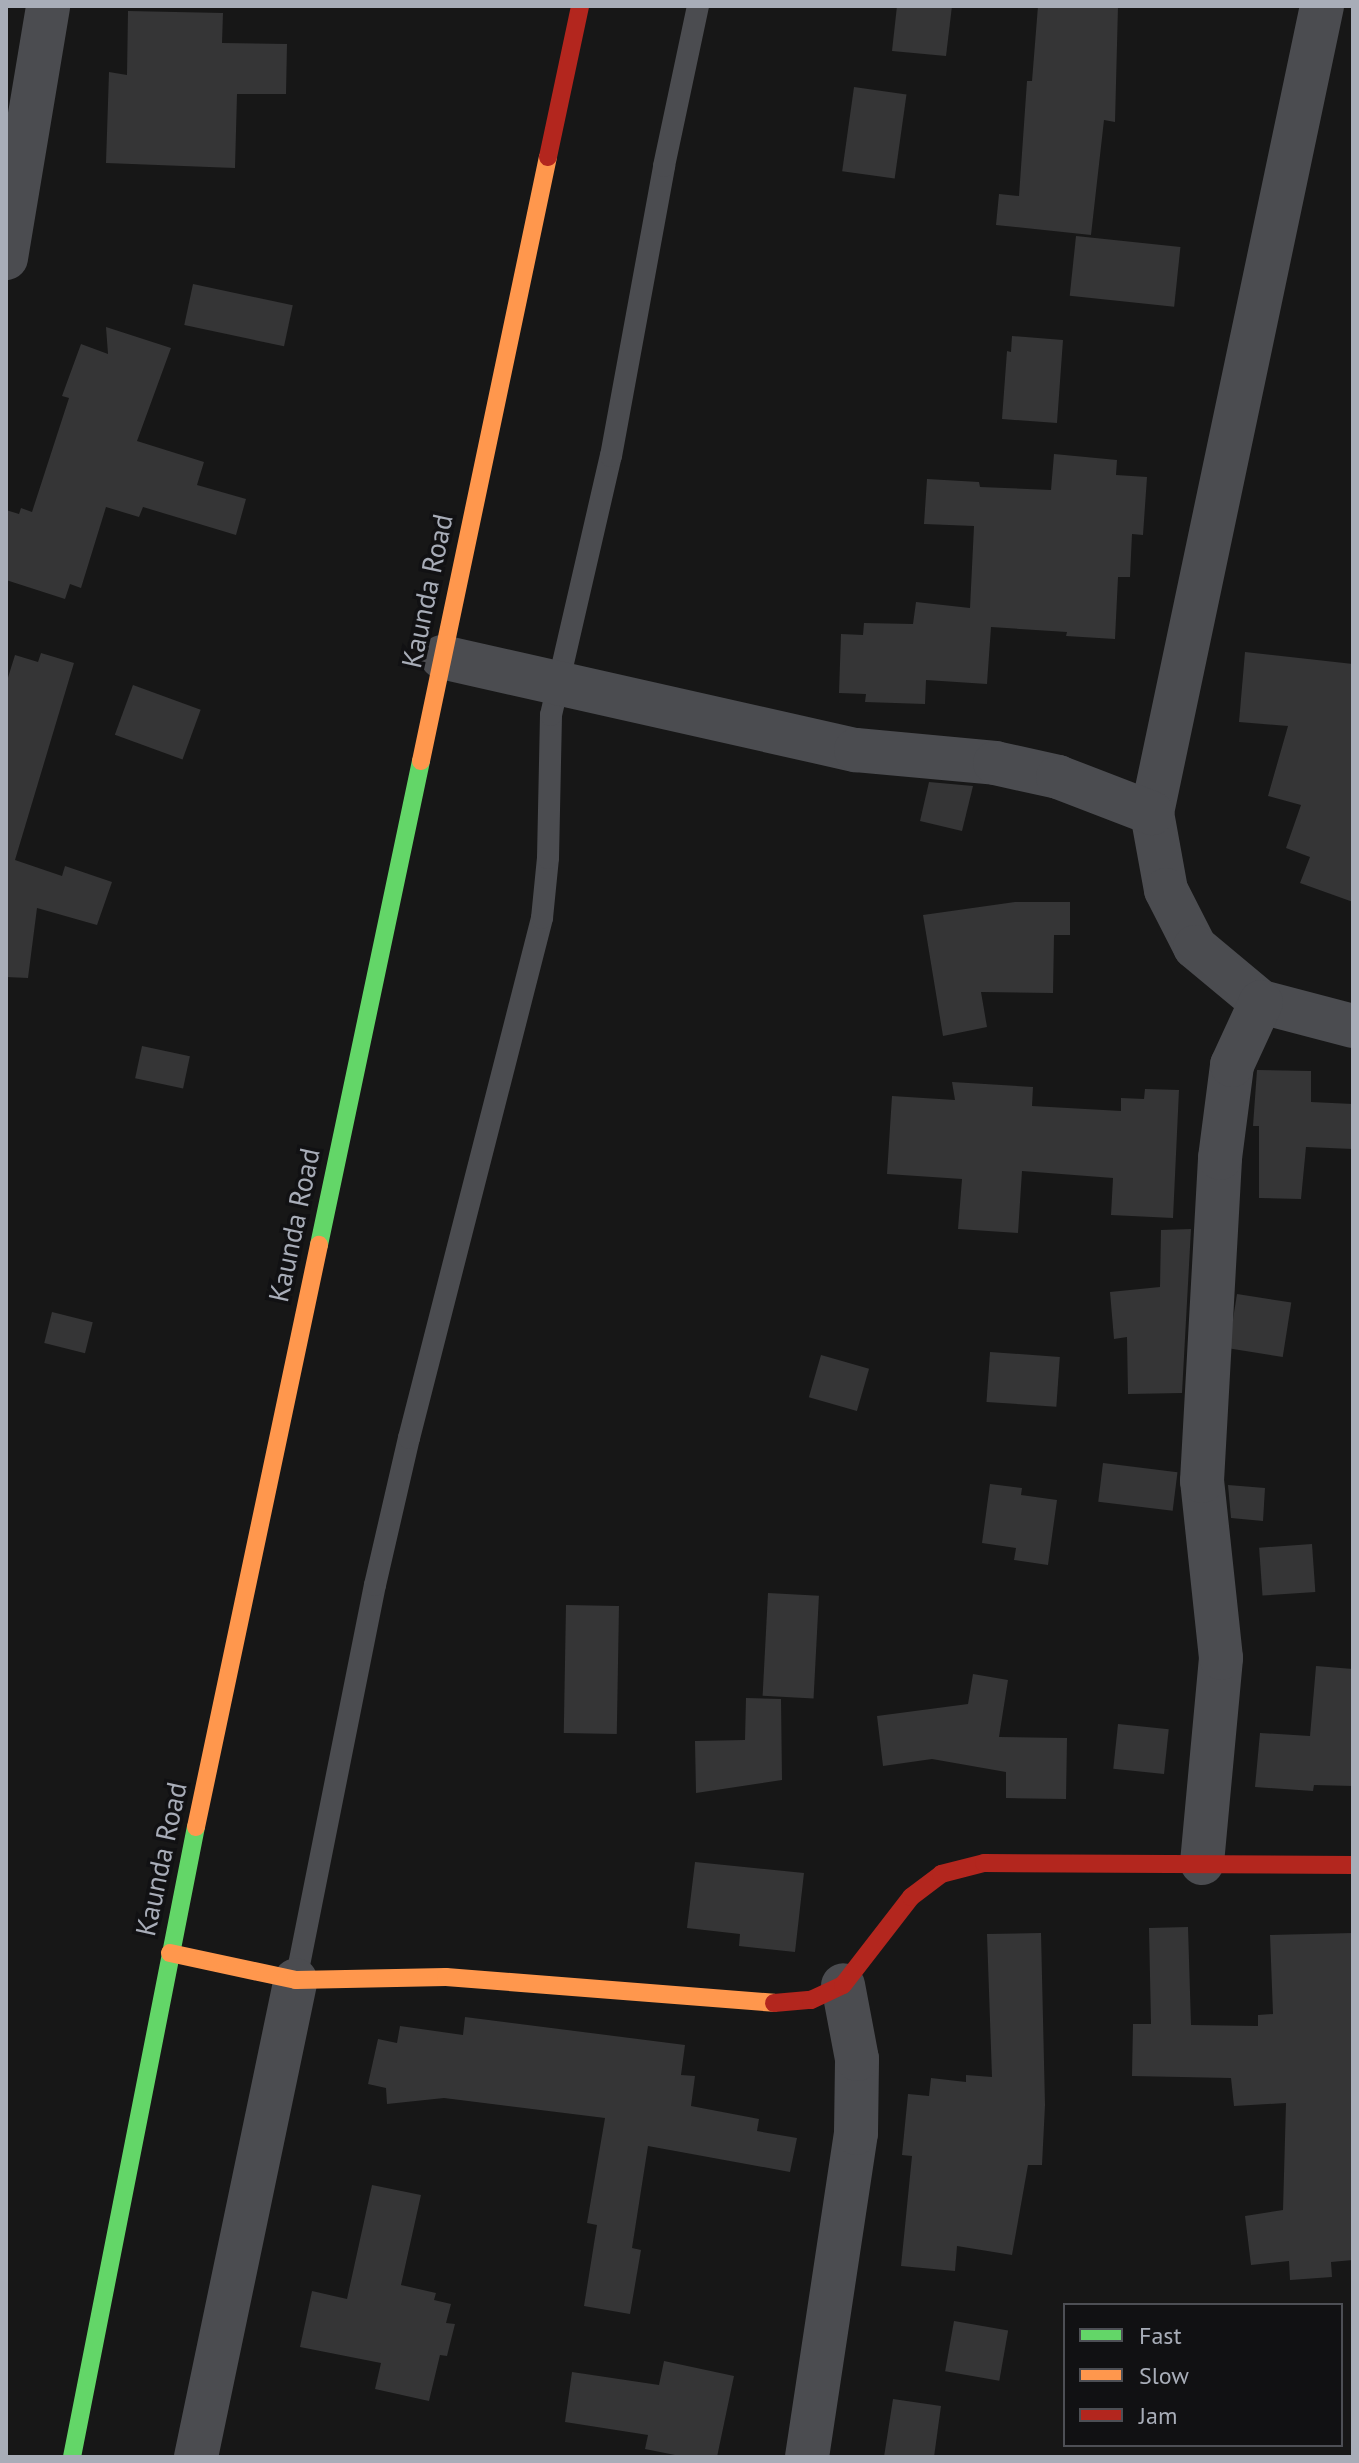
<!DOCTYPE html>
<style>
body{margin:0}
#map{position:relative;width:1359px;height:2463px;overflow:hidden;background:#171717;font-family:"PT Sans",sans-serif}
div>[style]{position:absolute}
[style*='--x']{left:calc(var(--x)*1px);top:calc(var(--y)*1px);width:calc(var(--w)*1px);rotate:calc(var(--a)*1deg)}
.building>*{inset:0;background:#353536;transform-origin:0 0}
.lane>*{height:22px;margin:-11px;padding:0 11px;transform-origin:11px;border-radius:11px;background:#4b4c50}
.street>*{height:44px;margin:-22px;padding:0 22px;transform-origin:22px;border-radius:22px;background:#4b4c50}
.fast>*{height:18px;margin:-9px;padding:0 9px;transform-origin:9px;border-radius:9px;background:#63d668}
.slow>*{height:18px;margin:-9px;padding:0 9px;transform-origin:9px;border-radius:9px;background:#ff974d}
.jam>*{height:18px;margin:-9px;padding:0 9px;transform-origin:9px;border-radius:9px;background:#b3261e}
span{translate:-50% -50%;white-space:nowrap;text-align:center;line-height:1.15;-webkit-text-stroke:7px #111113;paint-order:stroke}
.street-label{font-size:28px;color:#a8adb8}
.frame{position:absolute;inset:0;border:8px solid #a8adb8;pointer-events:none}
.legend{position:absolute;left:1063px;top:2303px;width:280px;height:144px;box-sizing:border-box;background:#111113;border:2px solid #4d4f55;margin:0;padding:10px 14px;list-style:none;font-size:24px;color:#a8adb8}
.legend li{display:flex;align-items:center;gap:16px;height:40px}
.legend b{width:40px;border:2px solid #4d4f55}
</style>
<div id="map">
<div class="building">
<i style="clip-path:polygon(897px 6px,952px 6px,946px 56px,892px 51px)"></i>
<i style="clip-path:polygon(1038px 6px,1118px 6px,1115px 122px,1104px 120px,1091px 235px,996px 225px,999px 194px,1019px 196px,1027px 81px,1032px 81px)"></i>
<i style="clip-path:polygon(128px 11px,223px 13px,222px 43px,287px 44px,286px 94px,237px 94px,235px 168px,106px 163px,109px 72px,127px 75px)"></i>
<i style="left:854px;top:87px;width:53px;height:85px;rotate:8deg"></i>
<i style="left:1076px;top:236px;width:105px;height:60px;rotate:6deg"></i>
<i style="left:193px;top:284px;width:102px;height:42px;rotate:12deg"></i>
<i style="clip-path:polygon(106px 327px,171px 348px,137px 441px,204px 462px,197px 485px,246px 499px,236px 535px,143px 507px,139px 517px,106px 507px,81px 588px,70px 584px,65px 599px,6px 580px,6px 510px,19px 514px,21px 508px,32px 512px,69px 398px,62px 396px,81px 344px,108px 354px)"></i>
<i style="clip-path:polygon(1012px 336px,1063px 340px,1057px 423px,1002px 419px,1007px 351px,1011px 352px)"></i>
<i style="clip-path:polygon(1054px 454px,1117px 460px,1116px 475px,1147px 477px,1143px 535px,1132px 534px,1130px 577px,1118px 577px,1115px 639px,1066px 636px,1067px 632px,991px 627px,987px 684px,926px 680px,925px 704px,865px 702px,866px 694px,839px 693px,841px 634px,863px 635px,864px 623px,913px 624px,916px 602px,970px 608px,974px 526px,924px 524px,927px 479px,979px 482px,980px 487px,1051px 490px)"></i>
<i style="clip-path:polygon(1245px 652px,1353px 664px,1353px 902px,1300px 883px,1310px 857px,1286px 848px,1301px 805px,1268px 796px,1288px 726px,1239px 722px)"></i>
<i style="clip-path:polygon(41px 653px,74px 663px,15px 860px,62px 876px,65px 866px,112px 882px,97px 925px,37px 908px,28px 978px,6px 977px,6px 684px,15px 655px,38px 662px)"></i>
<i style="left:133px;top:685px;width:72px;height:53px;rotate:20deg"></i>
<i style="clip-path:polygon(929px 782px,973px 786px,962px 831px,920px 821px)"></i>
<i style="clip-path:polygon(1015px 902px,1070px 902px,1070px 935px,1054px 935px,1053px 993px,981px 992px,987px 1027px,943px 1036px,923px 915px)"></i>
<i style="left:142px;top:1046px;width:49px;height:33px;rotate:12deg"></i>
<i style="clip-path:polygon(1257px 1070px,1311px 1071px,1311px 1102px,1353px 1104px,1353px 1149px,1306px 1147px,1301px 1199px,1259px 1198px,1259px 1126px,1253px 1126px)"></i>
<i style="clip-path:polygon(952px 1082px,1033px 1087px,1032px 1106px,1121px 1111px,1121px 1098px,1144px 1099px,1145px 1089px,1179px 1090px,1173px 1218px,1111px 1215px,1113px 1178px,1022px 1171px,1018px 1233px,958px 1229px,962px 1179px,887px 1174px,892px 1096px,955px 1100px)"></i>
<i style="clip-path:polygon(1191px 1229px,1182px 1393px,1128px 1394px,1127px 1337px,1114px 1339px,1110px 1292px,1160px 1287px,1161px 1230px)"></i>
<i style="left:1237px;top:1294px;width:55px;height:55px;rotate:9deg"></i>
<i style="left:52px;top:1312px;width:42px;height:32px;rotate:14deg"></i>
<i style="left:990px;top:1352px;width:70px;height:50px;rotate:4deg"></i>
<i style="left:821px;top:1355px;width:50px;height:44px;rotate:16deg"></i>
<i style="left:1103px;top:1463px;width:75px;height:39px;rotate:7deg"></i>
<i style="clip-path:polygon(990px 1484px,1022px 1488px,1021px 1495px,1057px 1500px,1048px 1565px,1014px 1560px,1016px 1548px,982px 1543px)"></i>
<i style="clip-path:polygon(1228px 1485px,1265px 1488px,1263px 1521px,1231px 1518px)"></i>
<i style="left:1312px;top:1544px;width:48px;height:53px;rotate:86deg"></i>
<i style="left:768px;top:1593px;width:51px;height:103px;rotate:3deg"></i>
<i style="left:566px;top:1605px;width:53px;height:128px;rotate:1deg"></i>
<i style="clip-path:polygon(1316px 1666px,1353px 1669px,1353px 1786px,1314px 1785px,1313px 1791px,1255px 1787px,1260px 1733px,1310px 1736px)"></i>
<i style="clip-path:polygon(973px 1674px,1008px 1680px,999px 1737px,1067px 1738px,1066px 1799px,1006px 1798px,1006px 1772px,932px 1759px,883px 1766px,877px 1716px,968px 1704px)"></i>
<i style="clip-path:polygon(746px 1698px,781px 1699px,782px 1780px,696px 1793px,695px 1741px,745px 1740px)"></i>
<i style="left:1118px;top:1724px;width:51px;height:45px;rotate:6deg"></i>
<i style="clip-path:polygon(695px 1862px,804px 1873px,795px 1952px,739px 1946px,740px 1934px,687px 1928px)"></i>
<i style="clip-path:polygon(1188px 1927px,1191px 2025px,1258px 2026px,1258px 2015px,1273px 2014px,1270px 1935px,1353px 1933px,1353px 2260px,1331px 2262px,1332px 2277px,1290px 2280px,1289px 2261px,1251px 2265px,1245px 2216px,1283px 2210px,1286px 2103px,1234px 2106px,1231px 2078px,1132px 2076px,1133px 2024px,1151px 2024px,1149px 1928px)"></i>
<i style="clip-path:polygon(1041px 1933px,1045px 2105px,1042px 2165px,1028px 2165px,1012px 2255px,957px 2246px,955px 2271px,901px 2266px,912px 2156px,902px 2155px,908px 2094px,929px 2096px,931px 2078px,966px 2082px,966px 2075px,992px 2077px,987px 1934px)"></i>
<i style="clip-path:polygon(465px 2017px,685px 2045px,681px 2075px,695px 2076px,691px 2106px,759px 2119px,757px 2131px,797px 2138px,790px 2172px,648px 2146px,632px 2248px,641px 2250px,630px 2314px,584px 2306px,597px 2225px,587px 2223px,605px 2118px,444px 2098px,387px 2104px,386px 2088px,368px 2084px,378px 2039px,397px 2043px,400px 2026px,463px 2035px)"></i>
<i style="clip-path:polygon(372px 2185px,421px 2195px,401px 2285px,436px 2293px,434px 2300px,451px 2304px,446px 2323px,455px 2324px,447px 2356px,440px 2355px,429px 2401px,375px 2389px,381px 2363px,300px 2347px,312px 2291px,347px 2299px)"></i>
<i style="left:954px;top:2321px;width:55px;height:51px;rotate:10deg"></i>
<i style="clip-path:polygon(664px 2361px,734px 2376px,717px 2457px,685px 2457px,645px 2449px,648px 2435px,565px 2422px,572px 2372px,659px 2385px)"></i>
<i style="clip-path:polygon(893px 2399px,941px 2406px,934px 2457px,884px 2457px)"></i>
</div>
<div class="lane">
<i style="--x:296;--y:1980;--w:403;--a:-78.7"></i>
<i style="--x:375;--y:1585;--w:151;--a:-77"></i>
<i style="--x:409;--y:1438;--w:537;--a:-75.65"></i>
<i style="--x:542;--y:918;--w:60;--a:-84.3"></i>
<i style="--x:548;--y:858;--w:143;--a:-88.8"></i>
<i style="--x:551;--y:715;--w:266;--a:-77"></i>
<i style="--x:611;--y:456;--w:295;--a:-79.6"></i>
<i style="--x:664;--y:166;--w:164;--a:-78"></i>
</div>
<div class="street">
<i style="--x:1322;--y:6;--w:825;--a:101.9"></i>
<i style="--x:1152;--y:813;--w:78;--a:79.7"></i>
<i style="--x:1166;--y:890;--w:64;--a:63"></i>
<i style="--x:1195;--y:947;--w:86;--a:39.8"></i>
<i style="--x:1261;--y:1002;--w:95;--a:14.6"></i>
<i style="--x:6;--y:258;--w:255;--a:-80.5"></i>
<i style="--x:442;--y:657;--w:424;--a:12.7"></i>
<i style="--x:856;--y:750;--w:140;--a:5.3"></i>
<i style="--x:995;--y:763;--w:65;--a:12.5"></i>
<i style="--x:1058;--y:777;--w:101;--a:21"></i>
<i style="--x:1202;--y:1863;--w:206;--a:-84.7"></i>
<i style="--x:1221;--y:1658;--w:178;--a:-96.1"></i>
<i style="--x:1202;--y:1481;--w:324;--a:-86.8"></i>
<i style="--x:1220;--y:1158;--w:94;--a:-82.6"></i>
<i style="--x:1232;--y:1065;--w:69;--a:-65.3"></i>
<i style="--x:196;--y:2457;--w:487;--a:-78.2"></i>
<i style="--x:807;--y:2457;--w:328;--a:-81.4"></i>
<i style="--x:856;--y:2133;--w:74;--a:-89.2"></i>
<i style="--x:857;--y:2059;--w:75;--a:-100.7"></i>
</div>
<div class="fast">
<i style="--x:319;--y:1245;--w:495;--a:-78.1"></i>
<i style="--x:72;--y:2457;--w:642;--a:-78.87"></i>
</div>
<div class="slow">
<i style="--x:421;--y:761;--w:617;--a:-78.13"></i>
<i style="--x:196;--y:1827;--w:595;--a:-78.07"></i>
<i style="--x:170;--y:1953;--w:129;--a:12.1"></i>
<i style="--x:296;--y:1980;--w:150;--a:-1.1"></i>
<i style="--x:446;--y:1977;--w:329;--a:4.5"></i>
</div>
<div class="jam">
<i style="--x:548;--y:157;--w:154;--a:-78"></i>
<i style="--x:774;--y:2003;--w:37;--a:-5"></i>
<i style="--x:811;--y:2000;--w:35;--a:-25"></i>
<i style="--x:843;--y:1985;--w:111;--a:-52.3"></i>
<i style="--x:911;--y:1897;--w:38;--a:-37"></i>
<i style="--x:941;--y:1874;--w:44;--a:-14.3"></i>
<i style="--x:984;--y:1863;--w:369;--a:0.3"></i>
</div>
<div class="street-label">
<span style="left:427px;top:591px;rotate:-78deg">Kaunda Road</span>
<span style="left:294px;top:1225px;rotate:-78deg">Kaunda Road</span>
<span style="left:161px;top:1859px;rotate:-78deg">Kaunda Road</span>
</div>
<div class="frame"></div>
<ul class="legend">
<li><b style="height:10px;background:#63d668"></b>Fast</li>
<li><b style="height:10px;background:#ff974d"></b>Slow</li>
<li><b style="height:10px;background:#b3261e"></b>Jam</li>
</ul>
</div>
